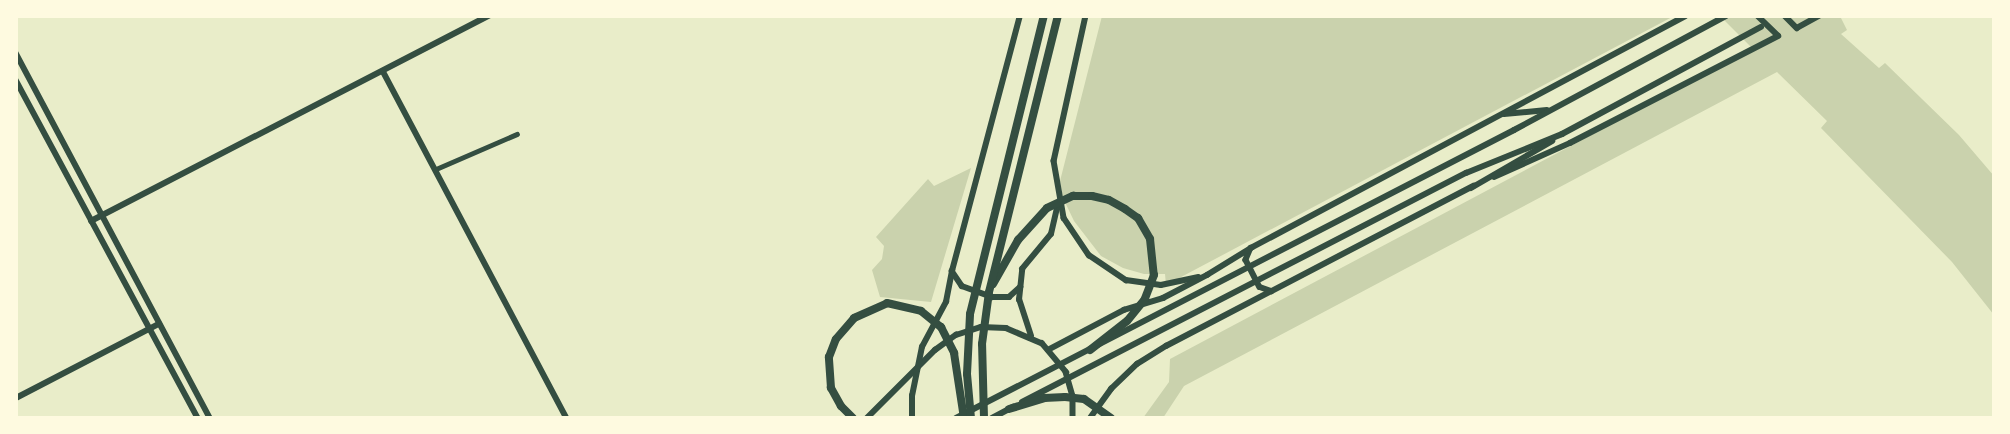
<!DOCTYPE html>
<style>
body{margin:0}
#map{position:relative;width:2010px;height:434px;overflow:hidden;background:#e9edc9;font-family:Signika,sans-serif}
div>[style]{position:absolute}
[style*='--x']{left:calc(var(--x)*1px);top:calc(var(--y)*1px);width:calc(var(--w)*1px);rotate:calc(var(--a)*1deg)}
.green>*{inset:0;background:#cad2ad}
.minor>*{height:4.5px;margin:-2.25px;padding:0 2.25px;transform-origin:2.25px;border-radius:2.25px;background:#344e41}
.tertiary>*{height:5.5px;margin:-2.75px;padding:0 2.75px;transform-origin:2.75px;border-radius:2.75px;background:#344e41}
.secondary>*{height:6px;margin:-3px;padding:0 3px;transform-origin:3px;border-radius:3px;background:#344e41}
.primary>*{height:8px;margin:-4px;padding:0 4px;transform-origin:4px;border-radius:4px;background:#344e41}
span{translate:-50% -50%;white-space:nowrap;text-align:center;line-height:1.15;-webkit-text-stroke:4.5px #fefae0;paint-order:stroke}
.frame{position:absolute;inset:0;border:18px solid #fefae0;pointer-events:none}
</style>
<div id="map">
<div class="green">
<i style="clip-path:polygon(1102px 16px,1674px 16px,1166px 285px,1165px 274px,1144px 274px,1123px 268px,1101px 256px,1074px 221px,1063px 198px,1060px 181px)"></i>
<i style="clip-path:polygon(1720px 16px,1840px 16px,1847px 30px,1841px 34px,1879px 68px,1885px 63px,1959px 135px,1994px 176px,1994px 315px,1952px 262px,1821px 128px,1827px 121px,1777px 72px,1184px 386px,1163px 418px,1143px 418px,1169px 382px,1170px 359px,1753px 49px)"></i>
<i style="clip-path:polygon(971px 168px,931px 302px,880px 297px,872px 270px,882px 259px,884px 246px,876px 237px,928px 179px,934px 186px)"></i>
</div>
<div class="minor">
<i style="--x:436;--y:169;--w:88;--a:-23.4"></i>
</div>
<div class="tertiary">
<i style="--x:1086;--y:16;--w:148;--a:102.4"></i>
<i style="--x:1054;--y:161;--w:58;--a:80"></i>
<i style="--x:1064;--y:218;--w:45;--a:56"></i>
<i style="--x:1089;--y:255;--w:45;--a:34"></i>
<i style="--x:1126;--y:280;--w:35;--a:8"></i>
<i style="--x:1161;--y:285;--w:38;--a:-12"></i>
<i style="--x:1785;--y:16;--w:17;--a:45"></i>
<i style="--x:1797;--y:28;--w:25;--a:-29"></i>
<i style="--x:16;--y:53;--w:413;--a:62"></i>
<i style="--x:383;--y:71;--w:393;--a:62.1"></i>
<i style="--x:16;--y:80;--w:384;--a:61.7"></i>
<i style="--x:1494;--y:177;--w:83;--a:-24.1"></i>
<i style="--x:1570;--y:143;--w:234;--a:-27.2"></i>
<i style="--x:1778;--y:36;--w:29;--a:-136"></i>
<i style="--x:91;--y:221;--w:448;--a:-27.3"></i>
<i style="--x:1251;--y:248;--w:13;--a:113"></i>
<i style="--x:1246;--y:260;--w:30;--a:63"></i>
<i style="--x:1260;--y:287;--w:12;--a:20"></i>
<i style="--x:952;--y:271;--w:18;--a:56"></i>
<i style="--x:962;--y:286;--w:32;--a:20"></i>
<i style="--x:992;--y:297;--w:17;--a:0"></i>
<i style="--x:1009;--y:297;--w:15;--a:-42"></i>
<i style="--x:1031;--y:336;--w:38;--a:-108"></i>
<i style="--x:1019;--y:300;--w:31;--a:-84"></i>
<i style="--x:1022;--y:269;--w:45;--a:-50.4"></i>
<i style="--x:1051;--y:234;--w:31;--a:-77"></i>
<i style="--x:1048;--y:350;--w:86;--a:-27.8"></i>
<i style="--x:1124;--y:310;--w:41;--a:-17.1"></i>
<i style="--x:1163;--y:298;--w:50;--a:-27.6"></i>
<i style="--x:1207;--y:275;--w:52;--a:-31.5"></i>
<i style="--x:1251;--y:248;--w:492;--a:-28.1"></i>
<i style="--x:16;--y:398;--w:161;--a:-27.4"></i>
<i style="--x:867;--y:418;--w:96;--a:-45"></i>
<i style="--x:935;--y:350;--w:26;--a:-36"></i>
<i style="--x:956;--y:335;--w:26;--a:-18"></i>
<i style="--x:981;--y:327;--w:25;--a:2"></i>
<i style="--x:1006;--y:328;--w:39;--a:23"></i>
<i style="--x:1042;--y:343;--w:38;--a:50"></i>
<i style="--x:1066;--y:372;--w:25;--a:74"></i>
<i style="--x:1073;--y:396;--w:22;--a:90"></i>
<i style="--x:912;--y:418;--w:22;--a:-90"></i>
<i style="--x:912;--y:396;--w:50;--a:-78.5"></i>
<i style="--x:922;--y:347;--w:51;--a:-61.9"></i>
<i style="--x:946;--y:302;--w:32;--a:-79"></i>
<i style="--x:952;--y:271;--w:264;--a:-75.1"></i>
<i style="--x:1090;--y:418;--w:36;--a:-54"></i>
<i style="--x:1111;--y:389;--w:36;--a:-44"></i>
<i style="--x:1137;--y:364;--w:34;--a:-32"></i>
<i style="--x:1166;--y:346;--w:347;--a:-27.5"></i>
</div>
<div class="secondary">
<i style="--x:1504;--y:114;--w:43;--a:-5.3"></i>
<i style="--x:1471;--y:188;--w:94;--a:-30.1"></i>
<i style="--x:1022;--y:402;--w:500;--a:-27.3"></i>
<i style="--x:1466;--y:173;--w:104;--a:-22.1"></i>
<i style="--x:1562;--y:134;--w:226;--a:-28.3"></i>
<i style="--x:956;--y:418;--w:628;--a:-27.3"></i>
<i style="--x:1514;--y:130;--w:241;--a:-28.3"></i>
<i style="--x:992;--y:418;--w:24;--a:-28"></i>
</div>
<div class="primary">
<i style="--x:993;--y:284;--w:51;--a:-60.4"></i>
<i style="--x:1018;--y:240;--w:43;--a:-47.8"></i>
<i style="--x:1047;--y:208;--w:29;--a:-25"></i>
<i style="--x:1073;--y:196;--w:19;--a:0"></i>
<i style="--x:1092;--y:196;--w:17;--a:13"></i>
<i style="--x:1109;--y:200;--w:18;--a:29"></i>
<i style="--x:1125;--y:209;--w:16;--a:35"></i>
<i style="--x:1138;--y:218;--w:24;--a:60"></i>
<i style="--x:1150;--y:239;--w:36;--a:84"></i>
<i style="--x:1154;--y:275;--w:26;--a:111"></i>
<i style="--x:1145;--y:299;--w:28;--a:129"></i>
<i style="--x:1127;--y:321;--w:47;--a:141.9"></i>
<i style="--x:1009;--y:409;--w:37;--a:-17"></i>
<i style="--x:1044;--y:398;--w:21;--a:-3"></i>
<i style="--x:1065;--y:397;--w:19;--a:6"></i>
<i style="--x:1084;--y:399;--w:33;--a:35"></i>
<i style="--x:853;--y:418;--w:17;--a:-135"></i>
<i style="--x:841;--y:406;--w:21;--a:-119"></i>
<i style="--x:831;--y:388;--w:31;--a:-94"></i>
<i style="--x:829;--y:357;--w:19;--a:-69"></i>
<i style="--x:836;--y:339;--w:28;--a:-49"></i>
<i style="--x:854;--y:318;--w:36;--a:-24"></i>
<i style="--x:887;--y:303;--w:35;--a:13"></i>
<i style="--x:921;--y:311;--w:26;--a:39"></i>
<i style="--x:941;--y:327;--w:29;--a:63"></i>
<i style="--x:954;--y:353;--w:66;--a:81.3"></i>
<i style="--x:971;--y:418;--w:44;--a:-95.2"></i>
<i style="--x:967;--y:374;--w:60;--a:-87.1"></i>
<i style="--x:970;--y:314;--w:307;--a:-76.1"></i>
<i style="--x:984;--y:418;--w:74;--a:-91.5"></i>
<i style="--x:982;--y:344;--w:52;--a:-82.3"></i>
<i style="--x:989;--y:292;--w:284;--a:-76"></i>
</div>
<div class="frame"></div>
</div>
